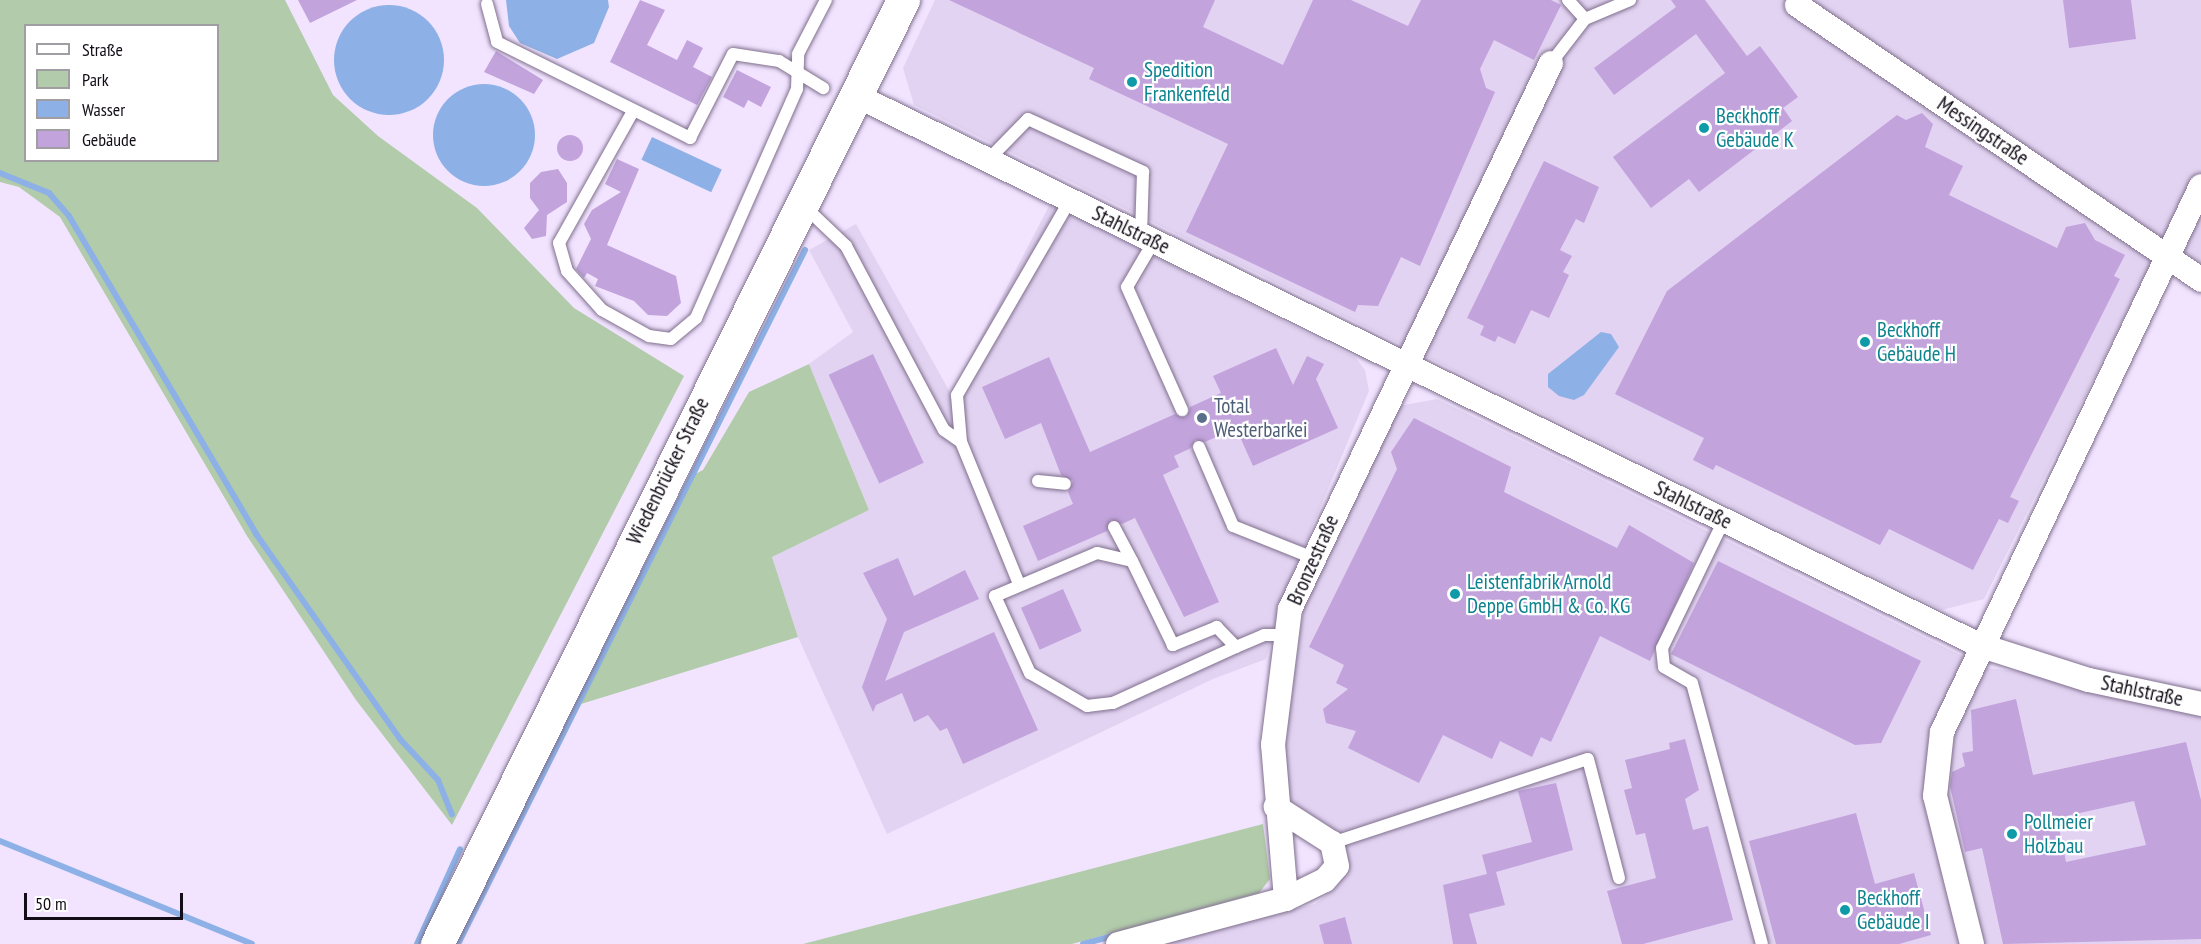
<!DOCTYPE html>
<meta charset="utf-8">
<style>
body{margin:0}
#map{position:relative;width:2201px;height:944px;overflow:hidden;background:#f2e4ff;font-family:"PT Sans Narrow",sans-serif}
div>[style]{position:absolute}
[style*='--x']{left:calc(var(--x)*1px);top:calc(var(--y)*1px);width:calc(var(--w)*1px);rotate:calc(var(--a)*1deg)}
.built>*{inset:0;background:#e3d3f2}
.green>*{inset:0;background:#b2cbaa}
.water>*{inset:0;background:#8db1e6;transform-origin:0 0}
.round{border-radius:50%}
.stream>*{height:6px;margin:-3px;padding:0 3px;transform-origin:3px;border-radius:3px;background:#8db1e6}
.building>*{inset:0;background:#c2a3dc;transform-origin:0 0}
.roads{filter:drop-shadow(0 0 2px #7f6f8d) drop-shadow(0 0 2px #7f6f8d)}
.service>*{height:12px;margin:-6px;padding:0 6px;transform-origin:6px;border-radius:6px;background:#fff}
.minor>*{height:24px;margin:-12px;padding:0 12px;transform-origin:12px;border-radius:12px;background:#fff}
.secondary>*{height:33px;margin:-16.5px;padding:0 16.5px;transform-origin:16.5px;border-radius:16.5px;background:#fff}
.dots>*{width:16px;height:16px;translate:-50% -50%;box-sizing:border-box;border:3px solid #fff;border-radius:50%}
span{translate:-50% -50%;white-space:nowrap;text-align:center;line-height:1.15;-webkit-text-stroke:4.5px #fff;paint-order:stroke}
.culture-label{font-size:21px;color:#0d838f}
.left{translate:0 -50%;text-align:left}
.street-label{font-size:21px;color:#130d18}
.service-label{font-size:21px;color:#4e5e75}
.legend{position:absolute;left:24px;top:24px;width:195px;height:138px;box-sizing:border-box;background:#fff;border:2px solid #a19ea3;margin:0;padding:8px 10px;list-style:none;font-size:18px;color:#130d18}
.legend li{display:flex;align-items:center;gap:12px;height:30px}
.legend b{width:30px;border:2px solid #a19ea3}
.scale{position:absolute;left:24px;top:893px;width:159px;height:27px;box-sizing:border-box;border:3px solid #130d18;border-top:0;padding-left:8px;font-size:18px;line-height:21px;white-space:nowrap;color:#130d18;-webkit-text-stroke:4px #fff;paint-order:stroke}
</style>
<div id="map">
<div class="built">
<i style="clip-path:polygon(935px 0,2201px 0,2201px 264px,2163px 239px,1984px 599px,1942px 610px,914px 105px,903px 68px)"></i>
<i style="clip-path:polygon(1050px 204px,1355px 357px,1365px 370px,1369px 391px,1285px 592px,1266px 659px,1213px 679px,887px 834px,798px 637px,772px 557px,869px 510px,809px 364px,853px 332px,809px 250px,856px 224px,951px 394px)"></i>
<i style="clip-path:polygon(1437px 399px,1987px 668px,2037px 673px,2201px 713px,2201px 944px,1147px 944px,1315px 904px,1338px 886px,1348px 866px,1343px 835px,1294px 804px,1286px 793px,1284px 746px,1304px 607px,1399px 406px)"></i>
</div>
<div class="green">
<i style="clip-path:polygon(evenodd,0 0,285px 0,333px 95px,378px 136px,477px 208px,574px 308px,684px 376px,452px 825px,356px 700px,247px 536px,60px 217px,19px 187px,0 182px,0 0,26px 26px,218px 26px,218px 160px,26px 160px,26px 26px)"></i>
<i style="clip-path:polygon(809px 364px,869px 510px,772px 557px,798px 637px,581px 704px,693px 475px,703px 470px,749px 392px)"></i>
<i style="clip-path:polygon(1263px 824px,1270px 879px,1259px 893px,1072px 944px,803px 944px)"></i>
</div>
<div class="water">
<i style="clip-path:polygon(506px 0,608px 0,609px 7px,594px 43px,557px 59px,520px 43px,509px 26px)"></i>
<i class="round" style="left:334px;top:5px;width:110px;height:110px"></i>
<i class="round" style="left:433px;top:84px;width:102px;height:102px"></i>
<i style="left:652px;top:137px;width:77px;height:25px;rotate:25deg"></i>
<i style="clip-path:polygon(1601px 332px,1611px 334px,1619px 347px,1584px 395px,1574px 400px,1559px 396px,1548px 387px,1548px 374px)"></i>
</div>
<div class="stream">
<i style="--x:0;--y:173;--w:53;--a:22.2"></i>
<i style="--x:49;--y:193;--w:30;--a:49"></i>
<i style="--x:69;--y:216;--w:369;--a:59.5"></i>
<i style="--x:256;--y:534;--w:251;--a:54.9"></i>
<i style="--x:400;--y:739;--w:56;--a:47.2"></i>
<i style="--x:438;--y:780;--w:37;--a:68"></i>
<i style="--x:0;--y:841;--w:272;--a:22.2"></i>
<i style="--x:417;--y:944;--w:104;--a:-65.6"></i>
<i style="--x:458;--y:944;--w:776;--a:-63.43"></i>
<i style="--x:1083;--y:944;--w:34;--a:-15"></i>
</div>
<div class="building">
<i style="clip-path:polygon(298px 0,357px 0,310px 23px)"></i>
<i style="clip-path:polygon(640px 0,665px 10px,647px 45px,677px 60px,687px 40px,703px 48px,693px 67px,712px 77px,697px 105px,610px 62px)"></i>
<i style="clip-path:polygon(949px 0,1215px 0,1203px 27px,1283px 65px,1313px 0,1351px 0,1408px 26px,1421px 0,1551px 0,1561px 5px,1534px 60px,1494px 40px,1480px 69px,1486px 88px,1495px 92px,1420px 266px,1401px 257px,1378px 306px,1358px 305px,1355px 312px,1186px 232px,1228px 144px,1089px 79px,1094px 68px)"></i>
<i style="clip-path:polygon(1671px 0,1705px 0,1747px 56px,1760px 46px,1798px 97px,1783px 108px,1792px 121px,1699px 192px,1689px 179px,1651px 208px,1613px 157px,1725px 73px,1696px 34px,1614px 95px,1594px 68px,1676px 7px)"></i>
<i style="clip-path:polygon(2063px 0,2131px 0,2136px 39px,2069px 48px)"></i>
<i style="clip-path:polygon(496px 51px,543px 80px,534px 94px,484px 72px)"></i>
<i style="clip-path:polygon(737px 70px,771px 87px,761px 107px,748px 100px,744px 108px,723px 97px)"></i>
<i style="clip-path:polygon(1922px 113px,1933px 124px,1925px 147px,1963px 166px,1949px 195px,2057px 248px,2066px 227px,2085px 223px,2095px 240px,2125px 255px,2114px 276px,2120px 279px,2010px 497px,2019px 501px,2008px 523px,1999px 519px,1973px 570px,1889px 529px,1880px 545px,1716px 465px,1713px 470px,1693px 460px,1704px 438px,1615px 394px,1667px 291px,1897px 115px,1906px 120px)"></i>
<i class="round" style="left:557px;top:135px;width:26px;height:26px"></i>
<i style="clip-path:polygon(617px 159px,639px 169px,607px 245px,676px 276px,681px 303px,667px 316px,648px 315px,634px 301px,595px 286px,598px 279px,587px 273px,584px 278px,576px 269px,591px 239px,584px 224px,592px 210px,621px 192px,605px 184px)"></i>
<i style="clip-path:polygon(1544px 161px,1599px 187px,1584px 223px,1576px 219px,1560px 250px,1572px 256px,1563px 272px,1569px 275px,1549px 318px,1531px 310px,1515px 344px,1498px 336px,1495px 342px,1480px 335px,1484px 326px,1467px 318px)"></i>
<i style="clip-path:polygon(558px 169px,567px 183px,567px 202px,547px 215px,546px 236px,532px 239px,524px 228px,539px 210px,530px 198px,530px 183px,541px 172px)"></i>
<i style="clip-path:polygon(1276px 348px,1293px 385px,1307px 356px,1324px 364px,1316px 379px,1338px 428px,1253px 466px,1236px 428px,1205px 442px,1195px 440px,1191px 448px,1174px 456px,1179px 467px,1163px 475px,1219px 602px,1184px 617px,1135px 518px,1122px 524px,1111px 520px,1107px 531px,1038px 561px,1023px 526px,1073px 504px,1068px 492px,1073px 481px,1061px 475px,1041px 423px,1005px 439px,982px 387px,1049px 357px,1090px 452px,1175px 414px,1186px 417px,1190px 407px,1221px 393px,1213px 376px)"></i>
<i style="left:873px;top:354px;width:120px;height:49px;rotate:65deg"></i>
<i style="clip-path:polygon(1414px 418px,1511px 467px,1504px 492px,1617px 548px,1629px 525px,1694px 563px,1650px 661px,1600px 636px,1551px 742px,1541px 737px,1532px 757px,1500px 741px,1492px 759px,1443px 735px,1419px 783px,1348px 748px,1356px 731px,1326px 723px,1323px 709px,1348px 689px,1336px 683px,1344px 665px,1309px 647px,1397px 469px,1391px 452px)"></i>
<i style="clip-path:polygon(898px 558px,914px 596px,965px 570px,979px 599px,904px 632px,885px 681px,994px 632px,1038px 730px,963px 764px,947px 728px,940px 731px,928px 715px,914px 722px,902px 693px,876px 705px,873px 712px,862px 687px,887px 619px,863px 573px)"></i>
<i style="clip-path:polygon(1718px 561px,1921px 661px,1881px 743px,1855px 745px,1671px 654px)"></i>
<i style="left:1063px;top:589px;width:46px;height:46px;rotate:66deg"></i>
<i style="clip-path:polygon(evenodd,2016px 699px,2033px 775px,2186px 742px,2201px 800px,2201px 939px,2003px 944px,1982px 848px,1965px 852px,1950px 786px,1952px 772px,1965px 766px,1962px 753px,1973px 751px,1971px 710px,2016px 699px,2134px 801px,2146px 845px,2066px 862px,2057px 818px,2134px 801px)"></i>
<i style="clip-path:polygon(1685px 739px,1699px 790px,1685px 799px,1693px 830px,1708px 826px,1733px 920px,1643px 944px,1622px 944px,1607px 891px,1656px 878px,1645px 833px,1636px 835px,1624px 790px,1632px 788px,1625px 760px,1670px 749px,1669px 743px)"></i>
<i style="clip-path:polygon(1556px 783px,1573px 850px,1496px 872px,1505px 905px,1469px 914px,1477px 944px,1453px 944px,1443px 885px,1487px 874px,1482px 855px,1532px 842px,1518px 791px)"></i>
<i style="clip-path:polygon(1856px 813px,1875px 884px,1914px 873px,1931px 935px,1899px 944px,1776px 944px,1749px 841px)"></i>
<i style="clip-path:polygon(1345px 917px,1352px 944px,1324px 944px,1319px 925px)"></i>
</div>
<div class="roads">
<div class="service">
<i style="--x:1568;--y:0;--w:25;--a:48"></i>
<i style="--x:487;--y:4;--w:39;--a:75"></i>
<i style="--x:497;--y:42;--w:216;--a:26.4"></i>
<i style="--x:690;--y:138;--w:94;--a:-62.9"></i>
<i style="--x:733;--y:54;--w:47;--a:8.7"></i>
<i style="--x:779;--y:61;--w:52;--a:31.5"></i>
<i style="--x:1551;--y:63;--w:56;--a:-52.3"></i>
<i style="--x:1585;--y:19;--w:49;--a:-22.9"></i>
<i style="--x:632;--y:113;--w:149;--a:119.3"></i>
<i style="--x:559;--y:243;--w:29;--a:74"></i>
<i style="--x:567;--y:271;--w:52;--a:48.1"></i>
<i style="--x:602;--y:310;--w:54;--a:29"></i>
<i style="--x:649;--y:336;--w:22;--a:8"></i>
<i style="--x:671;--y:339;--w:33;--a:-40"></i>
<i style="--x:696;--y:318;--w:250;--a:-66.2"></i>
<i style="--x:797;--y:89;--w:35;--a:-88"></i>
<i style="--x:798;--y:54;--w:61;--a:-62.6"></i>
<i style="--x:988;--y:160;--w:57;--a:-45.7"></i>
<i style="--x:1028;--y:119;--w:127;--a:24.7"></i>
<i style="--x:1143;--y:172;--w:63;--a:91.8"></i>
<i style="--x:804;--y:206;--w:58;--a:43.6"></i>
<i style="--x:846;--y:246;--w:208;--a:62"></i>
<i style="--x:944;--y:430;--w:21;--a:35"></i>
<i style="--x:1154;--y:241;--w:53;--a:120.4"></i>
<i style="--x:1127;--y:287;--w:135;--a:65.9"></i>
<i style="--x:1199;--y:447;--w:86;--a:66.7"></i>
<i style="--x:1233;--y:526;--w:86;--a:21.8"></i>
<i style="--x:1038;--y:481;--w:27;--a:6"></i>
<i style="--x:1724;--y:520;--w:142;--a:115.8"></i>
<i style="--x:1662;--y:648;--w:19;--a:84"></i>
<i style="--x:1664;--y:667;--w:32;--a:30"></i>
<i style="--x:1692;--y:683;--w:270;--a:75"></i>
<i style="--x:1114;--y:527;--w:38;--a:62"></i>
<i style="--x:1019;--y:584;--w:153;--a:-112.2"></i>
<i style="--x:961;--y:442;--w:47;--a:-94.9"></i>
<i style="--x:957;--y:395;--w:225;--a:-59.9"></i>
<i style="--x:1236;--y:647;--w:28;--a:-134"></i>
<i style="--x:1217;--y:627;--w:48;--a:157.8"></i>
<i style="--x:1173;--y:645;--w:93;--a:-116"></i>
<i style="--x:1132;--y:561;--w:36;--a:-167"></i>
<i style="--x:1097;--y:553;--w:111;--a:157.1"></i>
<i style="--x:995;--y:596;--w:85;--a:65.6"></i>
<i style="--x:1030;--y:673;--w:66;--a:30.1"></i>
<i style="--x:1087;--y:706;--w:26;--a:-7"></i>
<i style="--x:1113;--y:703;--w:135;--a:-24.5"></i>
<i style="--x:1236;--y:647;--w:30;--a:-23"></i>
<i style="--x:1264;--y:635;--w:23;--a:0"></i>
<i style="--x:1332;--y:843;--w:269;--a:-18.2"></i>
<i style="--x:1588;--y:759;--w:123;--a:75.4"></i>
</div>
<div class="minor">
<i style="--x:1797;--y:5;--w:489;--a:34.2"></i>
<i style="--x:855;--y:95;--w:1251;--a:26.07"></i>
<i style="--x:1979;--y:645;--w:115;--a:17.7"></i>
<i style="--x:2089;--y:680;--w:115;--a:12.1"></i>
<i style="--x:1286;--y:899;--w:155;--a:-94.8"></i>
<i style="--x:1273;--y:745;--w:137;--a:-82.9"></i>
<i style="--x:1290;--y:609;--w:605;--a:-64.45"></i>
<i style="--x:1118;--y:944;--w:174;--a:-15"></i>
<i style="--x:1286;--y:899;--w:43;--a:-26"></i>
<i style="--x:1325;--y:880;--w:18;--a:-49"></i>
<i style="--x:1337;--y:866;--w:24;--a:-102"></i>
<i style="--x:1332;--y:843;--w:67;--a:-147.3"></i>
<i style="--x:1972;--y:944;--w:153;--a:-104"></i>
<i style="--x:1935;--y:796;--w:64;--a:-83.8"></i>
<i style="--x:1942;--y:732;--w:604;--a:-64.62"></i>
</div>
<div class="secondary">
<i style="--x:437;--y:944;--w:1053;--a:-63.73"></i>
</div>
</div>
<div class="dots">
<i style="left:1132px;top:82px;background:#0f9aa8"></i>
<i style="left:1704px;top:128px;background:#0f9aa8"></i>
<i style="left:1865px;top:342px;background:#0f9aa8"></i>
<i style="left:1202px;top:418px;background:#5c6f8a"></i>
<i style="left:1455px;top:594px;background:#0f9aa8"></i>
<i style="left:2012px;top:834px;background:#0f9aa8"></i>
<i style="left:1845px;top:910px;background:#0f9aa8"></i>
</div>
<div class="culture-label">
<span class="left" style="left:1144px;top:82px">Spedition<br>Frankenfeld</span>
<span class="left" style="left:1716px;top:128px">Beckhoff<br>Gebäude K</span>
<span class="left" style="left:1877px;top:342px">Beckhoff<br>Gebäude H</span>
<span class="left" style="left:1467px;top:594px">Leistenfabrik Arnold<br>Deppe GmbH &amp; Co. KG</span>
<span class="left" style="left:2024px;top:834px">Pollmeier<br>Holzbau</span>
<span class="left" style="left:1857px;top:910px">Beckhoff<br>Gebäude I</span>
</div>
<div class="street-label">
<span style="left:1983px;top:131px;rotate:34deg">Messingstraße</span>
<span style="left:1131px;top:230px;rotate:26deg">Stahlstraße</span>
<span style="left:668px;top:471px;rotate:-64deg">Wiedenbrücker Straße</span>
<span style="left:1693px;top:505px;rotate:26deg">Stahlstraße</span>
<span style="left:1313px;top:560px;rotate:-66deg">Bronzestraße</span>
<span style="left:2142px;top:691px;rotate:12deg">Stahlstraße</span>
</div>
<div class="service-label">
<span class="left" style="left:1214px;top:418px">Total<br>Westerbarkei</span>
</div>
<ul class="legend">
<li><b style="height:8px;background:#fff"></b>Straße</li>
<li><b style="height:16px;background:#b2cbaa"></b>Park</li>
<li><b style="height:16px;background:#8db1e6"></b>Wasser</li>
<li><b style="height:16px;background:#c2a3dc"></b>Gebäude</li>
</ul>
<div class="scale">50 m</div>
</div>
